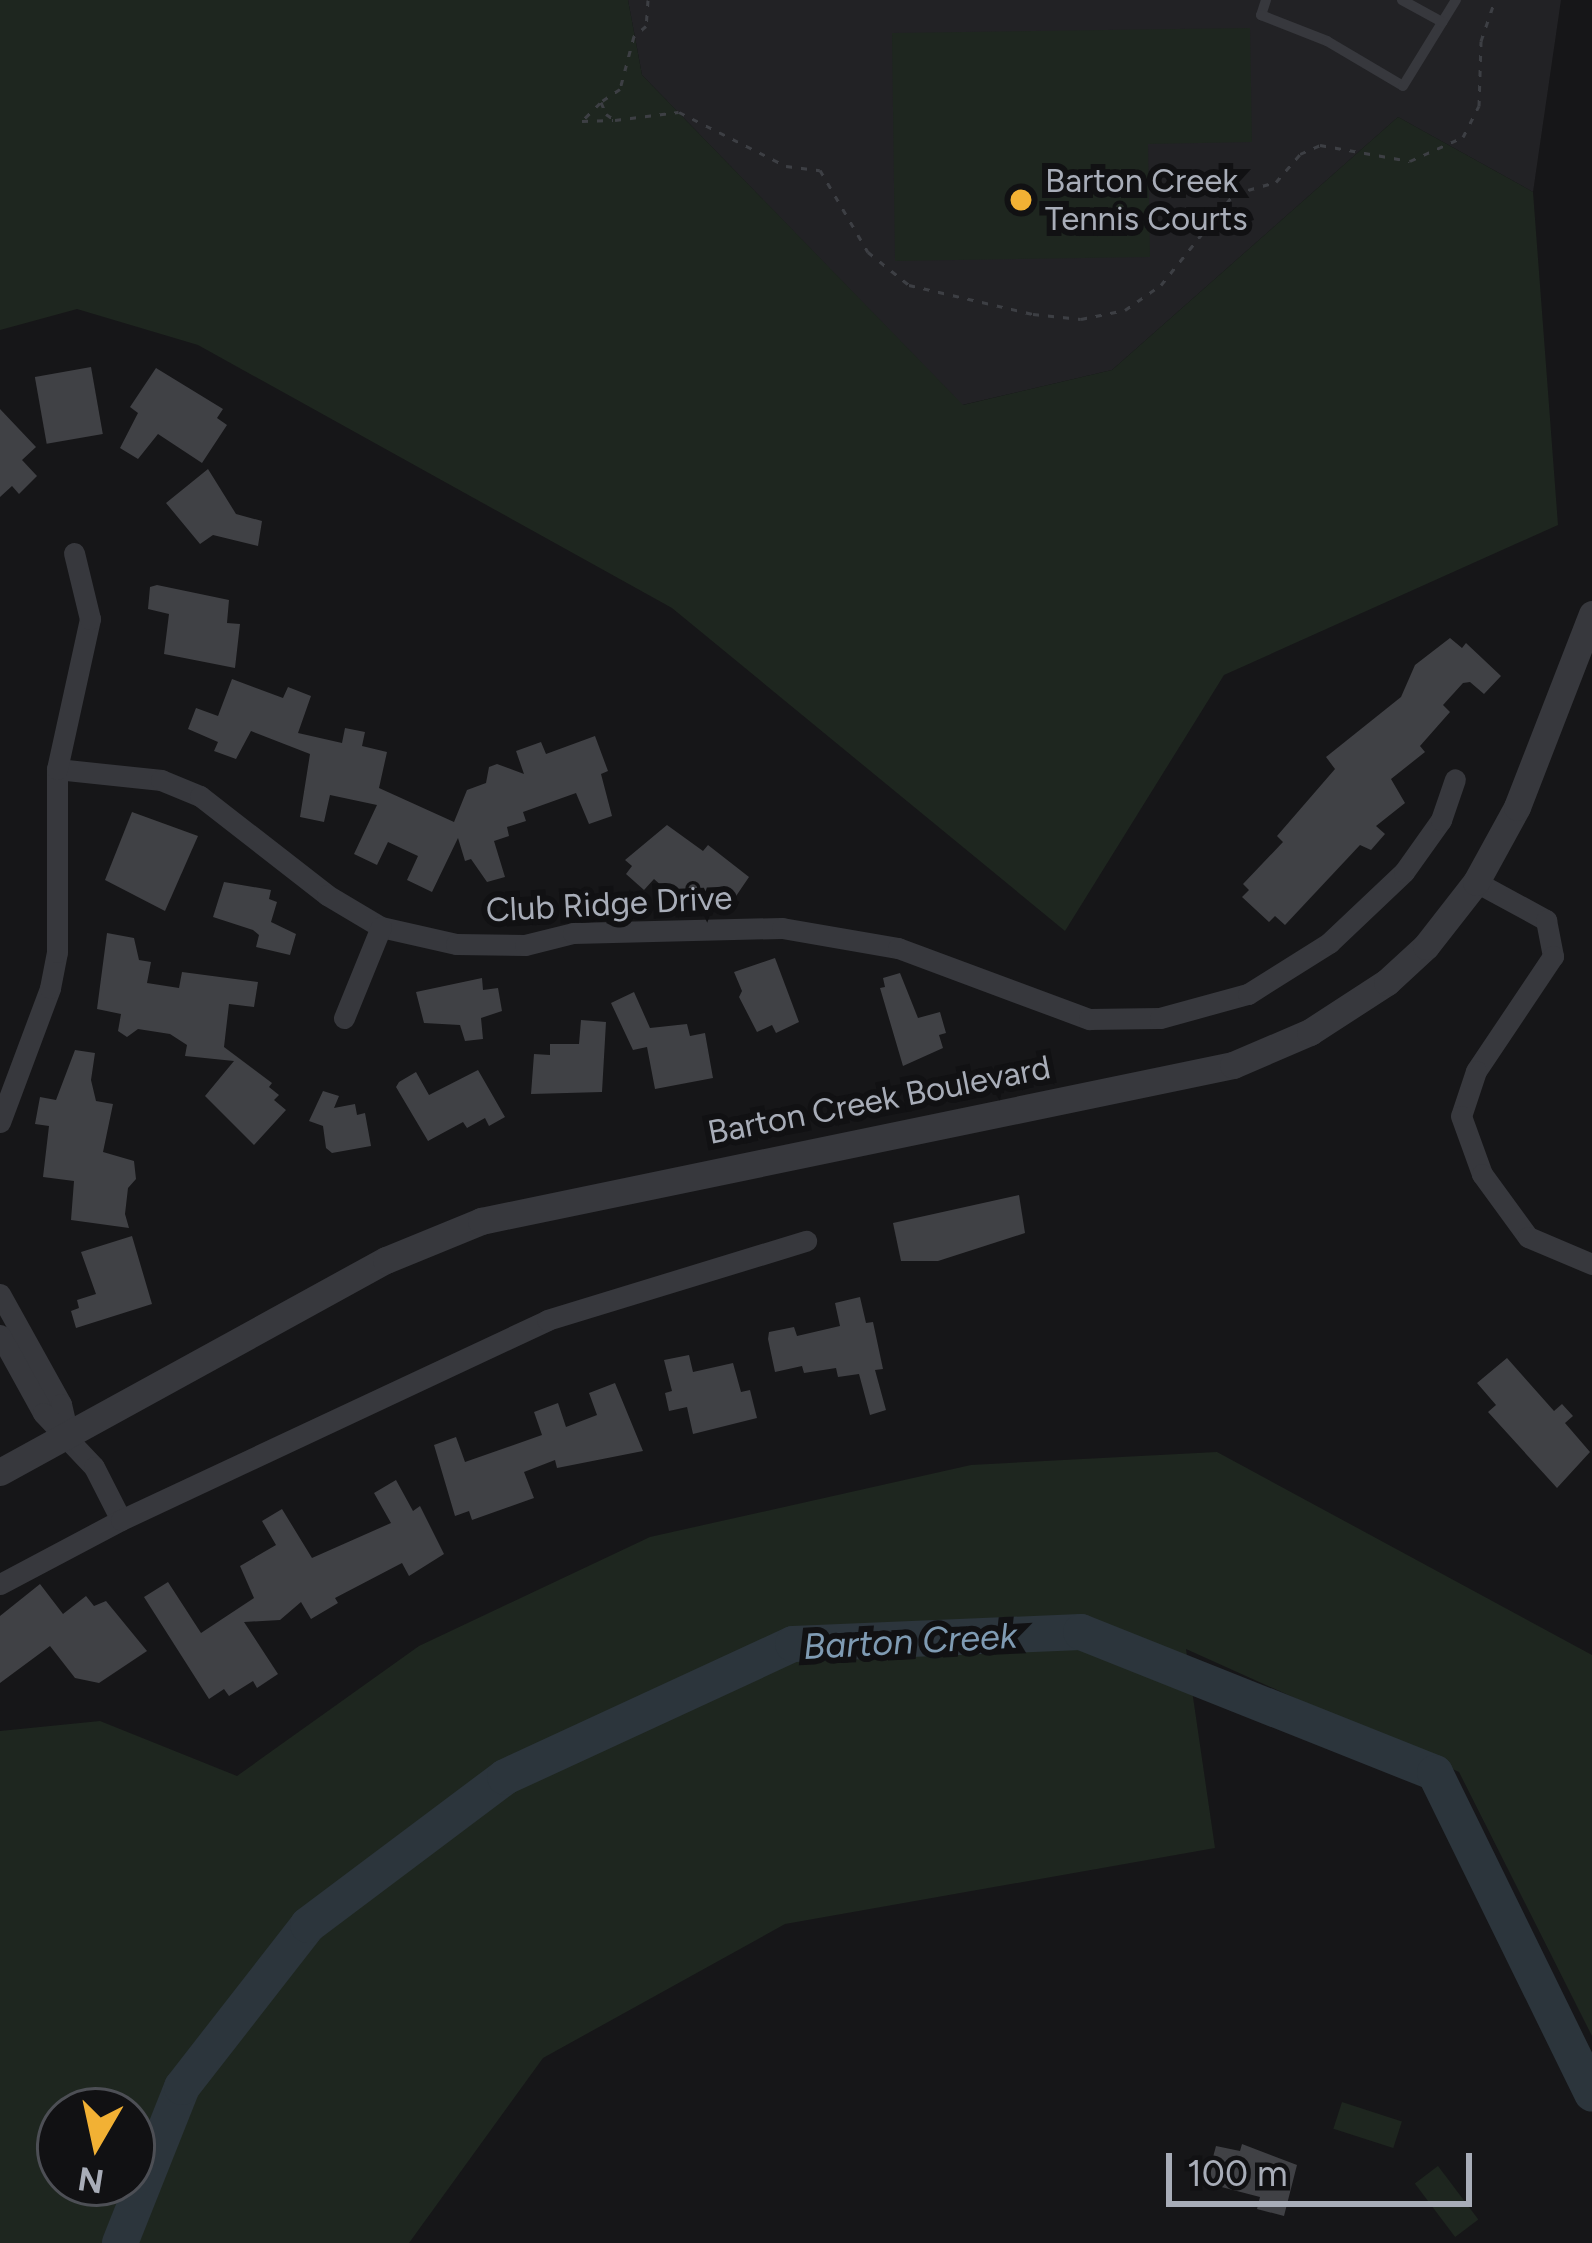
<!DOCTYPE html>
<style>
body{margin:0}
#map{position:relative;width:1592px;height:2243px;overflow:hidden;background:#161618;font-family:Figtree,sans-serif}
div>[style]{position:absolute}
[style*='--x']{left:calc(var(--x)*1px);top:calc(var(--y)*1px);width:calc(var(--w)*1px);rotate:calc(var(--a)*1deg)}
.built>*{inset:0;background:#222225}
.green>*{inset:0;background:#1e261f;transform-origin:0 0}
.river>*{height:36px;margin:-18px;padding:0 18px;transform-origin:18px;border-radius:18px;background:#2c353c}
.building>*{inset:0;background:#404145;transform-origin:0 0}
.path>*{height:3px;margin-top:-1.5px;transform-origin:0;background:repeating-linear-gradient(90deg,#3d3f44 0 6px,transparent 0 15px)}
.service>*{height:10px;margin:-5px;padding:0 5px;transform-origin:5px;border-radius:5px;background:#37383d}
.minor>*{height:21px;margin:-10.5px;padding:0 10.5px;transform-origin:10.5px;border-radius:10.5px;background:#37383d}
.tertiary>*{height:27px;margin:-13.5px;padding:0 13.5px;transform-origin:13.5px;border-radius:13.5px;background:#37383d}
.dots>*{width:33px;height:33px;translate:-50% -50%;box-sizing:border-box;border:6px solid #111113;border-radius:50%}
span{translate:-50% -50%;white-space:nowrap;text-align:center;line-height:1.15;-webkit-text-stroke:12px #111113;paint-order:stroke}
.poi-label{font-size:33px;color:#a8adb8}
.left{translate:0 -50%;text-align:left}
.street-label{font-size:33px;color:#a8adb8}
.water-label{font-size:36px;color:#7f9bb3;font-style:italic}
.north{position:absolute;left:36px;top:2087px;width:120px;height:120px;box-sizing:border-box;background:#111113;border:3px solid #4d4f55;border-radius:50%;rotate:189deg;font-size:33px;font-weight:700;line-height:48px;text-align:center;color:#a8adb8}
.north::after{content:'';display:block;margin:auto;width:42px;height:54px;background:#f2b134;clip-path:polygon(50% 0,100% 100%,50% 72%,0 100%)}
.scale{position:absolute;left:1166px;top:2153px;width:306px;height:54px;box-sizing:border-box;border:6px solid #a8adb8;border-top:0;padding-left:15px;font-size:36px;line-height:42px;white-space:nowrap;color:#a8adb8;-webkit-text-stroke:9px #111113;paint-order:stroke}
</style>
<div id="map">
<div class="built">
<i style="clip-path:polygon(628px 0,1561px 0,1533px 192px,1398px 117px,1112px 370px,962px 405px,642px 75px)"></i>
</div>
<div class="green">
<i style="clip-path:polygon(0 0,628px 0,642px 75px,963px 405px,1112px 370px,1398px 117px,1533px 192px,1558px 525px,1224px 675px,1065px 931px,672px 608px,198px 345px,77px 309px,0 330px)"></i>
<i style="clip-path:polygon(1250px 28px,1252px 142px,1148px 144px,1150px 257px,895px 261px,892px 33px)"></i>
<i style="clip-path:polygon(evenodd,1217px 1452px,1592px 1655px,1592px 2036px,1459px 1772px,1186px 1649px,1215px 1848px,785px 1924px,543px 2058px,409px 2243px,0 2243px,0 1731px,100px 1721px,237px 1776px,419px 1646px,650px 1537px,971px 1465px,1217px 1452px,60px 2111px,132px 2111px,132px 2183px,60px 2183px,60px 2111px)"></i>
<i style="left:1342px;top:2102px;width:63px;height:28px;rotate:18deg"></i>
<i style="left:1438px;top:2166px;width:67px;height:29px;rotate:53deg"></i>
</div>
<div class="river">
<i style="--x:120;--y:2243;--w:168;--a:-68.3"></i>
<i style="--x:182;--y:2087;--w:205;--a:-52.1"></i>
<i style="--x:308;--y:1925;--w:246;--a:-36.9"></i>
<i style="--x:505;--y:1777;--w:317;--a:-24.8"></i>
<i style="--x:793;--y:1644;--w:288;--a:-2.4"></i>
<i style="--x:1081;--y:1632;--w:381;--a:21.7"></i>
<i style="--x:1435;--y:1773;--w:357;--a:63.9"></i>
</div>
<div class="building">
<i style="left:91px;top:367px;width:68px;height:57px;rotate:80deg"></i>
<i style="clip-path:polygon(156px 368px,223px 409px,217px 418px,227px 425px,202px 463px,158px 434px,138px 459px,120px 448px,138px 413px,130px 407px)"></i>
<i style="clip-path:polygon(0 409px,36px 447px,22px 460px,37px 476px,19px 494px,12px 486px,0 497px)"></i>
<i style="clip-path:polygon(208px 469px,236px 514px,262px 521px,258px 546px,213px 535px,200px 544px,166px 503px)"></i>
<i style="clip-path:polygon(157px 585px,229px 600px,227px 623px,240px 624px,235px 668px,164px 654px,169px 614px,148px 609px,150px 587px)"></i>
<i style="clip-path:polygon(1450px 638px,1462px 648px,1466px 643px,1501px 676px,1484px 694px,1470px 682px,1463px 683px,1443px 705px,1450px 712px,1420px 746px,1425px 752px,1391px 779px,1405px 803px,1376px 826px,1385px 834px,1371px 850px,1360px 845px,1285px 925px,1275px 916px,1269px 922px,1242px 897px,1249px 890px,1243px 884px,1283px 842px,1277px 836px,1335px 769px,1326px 757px,1401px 697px,1415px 665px)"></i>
<i style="clip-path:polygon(232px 679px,283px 698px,288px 687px,311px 696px,298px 733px,342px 743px,345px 728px,365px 732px,362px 746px,387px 752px,379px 788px,454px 822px,467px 790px,486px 783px,489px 767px,497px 764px,524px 774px,516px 751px,541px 742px,546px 754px,595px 736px,608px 771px,601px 774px,612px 816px,589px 824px,576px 793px,523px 812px,526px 821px,507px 827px,509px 836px,494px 841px,505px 877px,487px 882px,471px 859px,465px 861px,458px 838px,432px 892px,407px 880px,418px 856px,388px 842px,377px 865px,354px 854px,377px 805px,330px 795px,324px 822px,300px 817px,310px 754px,251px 731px,236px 759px,214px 751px,218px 742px,188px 729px,196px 708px,218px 716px)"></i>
<i style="clip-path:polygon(132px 812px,198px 836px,165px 911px,105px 880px)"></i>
<i style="clip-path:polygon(667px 825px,703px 851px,708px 845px,749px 877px,732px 902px,727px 897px,717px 909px,702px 896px,683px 905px,654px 879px,644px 890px,626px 874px,632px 866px,625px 860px)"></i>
<i style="clip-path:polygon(224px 882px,271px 890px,269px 899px,277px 902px,271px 922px,296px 934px,290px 955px,256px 947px,259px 935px,253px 930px,213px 917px)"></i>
<i style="clip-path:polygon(107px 933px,134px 938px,139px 960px,151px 962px,147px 983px,179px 988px,182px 972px,258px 982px,254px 1007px,229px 1004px,224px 1047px,272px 1083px,269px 1087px,279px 1095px,274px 1100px,286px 1110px,254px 1145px,205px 1096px,234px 1061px,185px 1056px,187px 1045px,170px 1034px,138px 1029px,127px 1037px,118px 1031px,121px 1014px,97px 1009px)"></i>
<i style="clip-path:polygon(775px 958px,799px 1022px,776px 1033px,772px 1025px,757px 1032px,739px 997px,742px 991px,734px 972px)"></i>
<i style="clip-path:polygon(900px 973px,918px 1018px,940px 1012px,946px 1033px,939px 1035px,943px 1048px,903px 1066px,880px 988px,885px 987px,883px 978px)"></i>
<i style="clip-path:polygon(482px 978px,483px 990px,498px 988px,502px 1011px,481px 1018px,483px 1039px,465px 1041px,460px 1025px,424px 1023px,416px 992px)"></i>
<i style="clip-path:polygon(634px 992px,650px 1028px,687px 1024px,690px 1036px,705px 1033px,713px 1078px,655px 1089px,647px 1047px,633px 1050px,611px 1003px)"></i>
<i style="clip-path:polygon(581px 1020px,606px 1022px,602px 1092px,531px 1094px,534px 1054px,550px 1055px,550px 1044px,579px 1044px)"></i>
<i style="clip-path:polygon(75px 1050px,95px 1053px,91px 1080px,96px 1101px,113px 1104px,103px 1152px,134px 1161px,136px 1179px,128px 1188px,125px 1214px,129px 1228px,71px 1220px,74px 1181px,43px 1177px,49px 1126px,35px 1124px,40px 1097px,56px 1100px)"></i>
<i style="clip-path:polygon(478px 1070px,505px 1117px,489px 1126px,485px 1118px,467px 1128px,463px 1122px,428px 1141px,396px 1087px,399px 1082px,416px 1072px,429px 1095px)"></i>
<i style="clip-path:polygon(323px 1091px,339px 1096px,334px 1108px,355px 1104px,357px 1115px,365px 1113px,371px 1146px,332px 1153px,326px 1148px,323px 1126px,309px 1121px)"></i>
<i style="clip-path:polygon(1019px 1195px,1025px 1233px,938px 1261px,901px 1261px,893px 1223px)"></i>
<i style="clip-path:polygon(132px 1236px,152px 1304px,76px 1328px,71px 1311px,79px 1308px,77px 1300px,96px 1294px,81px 1252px)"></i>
<i style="clip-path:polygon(860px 1297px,866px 1323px,873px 1322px,883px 1369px,875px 1370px,886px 1410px,870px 1415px,859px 1374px,838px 1377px,836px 1368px,804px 1373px,802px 1366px,775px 1372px,768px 1339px,769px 1332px,794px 1327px,797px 1336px,840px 1326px,835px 1303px)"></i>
<i style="clip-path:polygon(689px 1355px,693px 1372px,733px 1363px,741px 1392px,750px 1390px,757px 1418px,693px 1434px,687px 1407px,669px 1411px,665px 1393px,672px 1391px,664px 1360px)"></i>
<i style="clip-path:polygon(1507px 1358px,1554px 1411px,1562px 1404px,1573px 1416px,1565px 1423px,1590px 1452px,1557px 1488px,1488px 1412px,1496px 1405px,1477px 1383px)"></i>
<i style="clip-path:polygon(615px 1383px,643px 1451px,557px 1468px,555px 1460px,524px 1472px,534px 1498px,472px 1520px,469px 1511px,455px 1516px,434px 1445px,456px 1437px,465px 1462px,542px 1435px,534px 1412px,558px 1403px,566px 1427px,597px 1415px,589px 1393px)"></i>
<i style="clip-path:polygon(396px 1480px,413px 1511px,420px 1506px,444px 1554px,409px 1576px,402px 1563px,335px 1598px,338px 1603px,311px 1619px,301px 1602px,280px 1620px,244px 1622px,278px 1674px,257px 1688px,253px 1681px,229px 1696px,224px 1689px,209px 1699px,144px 1597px,168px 1582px,201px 1633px,254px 1598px,240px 1566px,276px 1545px,262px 1521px,282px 1509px,312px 1558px,391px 1523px,374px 1493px)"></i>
<i style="clip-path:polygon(40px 1584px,63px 1614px,86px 1596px,94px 1606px,106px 1601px,147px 1651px,99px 1683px,75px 1678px,50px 1646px,0 1683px,0 1616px)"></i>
<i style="clip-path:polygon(1242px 2144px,1297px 2165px,1284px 2216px,1257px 2209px,1260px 2197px,1206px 2183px,1216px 2146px,1240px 2151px)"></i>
</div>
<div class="path">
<i style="--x:648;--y:0;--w:26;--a:94"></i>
<i style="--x:646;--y:26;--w:16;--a:140"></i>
<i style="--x:634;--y:36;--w:55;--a:104.8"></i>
<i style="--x:620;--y:89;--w:23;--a:146"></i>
<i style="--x:601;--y:102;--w:13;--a:67"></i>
<i style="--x:606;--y:114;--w:11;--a:34"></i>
<i style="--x:615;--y:120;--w:64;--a:-7.1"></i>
<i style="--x:679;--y:112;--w:120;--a:26.8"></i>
<i style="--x:786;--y:166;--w:34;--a:7"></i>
<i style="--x:820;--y:170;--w:95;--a:59.7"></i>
<i style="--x:868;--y:252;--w:53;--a:38.8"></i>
<i style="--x:909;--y:285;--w:127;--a:13.2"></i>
<i style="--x:1033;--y:314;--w:48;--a:5.9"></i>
<i style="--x:1081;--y:319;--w:45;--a:-11.6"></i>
<i style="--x:1125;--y:310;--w:44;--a:-34.8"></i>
<i style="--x:1161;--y:285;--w:117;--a:-51.3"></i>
<i style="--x:1234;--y:194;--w:44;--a:-15.9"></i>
<i style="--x:1276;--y:182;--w:37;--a:-49"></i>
<i style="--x:1300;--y:154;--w:22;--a:-24"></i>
<i style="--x:1320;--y:145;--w:91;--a:10.1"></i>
<i style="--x:1410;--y:161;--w:58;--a:-24.4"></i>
<i style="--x:1463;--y:137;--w:35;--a:-63"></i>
<i style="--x:1479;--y:106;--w:65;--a:-88.2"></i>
<i style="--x:1481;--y:41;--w:43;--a:-71.1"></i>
<i style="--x:600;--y:103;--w:25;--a:135"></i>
<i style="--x:582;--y:121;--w:31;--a:-2"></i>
</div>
<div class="service">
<i style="--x:1266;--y:0;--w:16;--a:108"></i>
<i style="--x:1261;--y:15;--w:71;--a:21.5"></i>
<i style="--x:1327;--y:41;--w:88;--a:30.6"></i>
<i style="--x:1403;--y:86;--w:101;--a:-58.4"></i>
<i style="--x:1402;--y:0;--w:46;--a:28.8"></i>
</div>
<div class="minor">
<i style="--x:57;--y:769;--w:105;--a:6"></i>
<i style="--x:161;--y:780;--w:42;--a:22.3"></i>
<i style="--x:200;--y:796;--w:161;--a:37.9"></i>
<i style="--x:327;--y:895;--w:63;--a:30.7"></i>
<i style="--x:381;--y:927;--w:77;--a:12.8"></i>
<i style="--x:456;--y:944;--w:69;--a:0.8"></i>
<i style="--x:525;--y:945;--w:49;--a:-14"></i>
<i style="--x:573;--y:933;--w:209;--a:-1.4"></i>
<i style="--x:782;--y:928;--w:118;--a:9.8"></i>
<i style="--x:898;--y:948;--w:204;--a:20.4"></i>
<i style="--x:1089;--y:1019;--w:71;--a:-0.8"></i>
<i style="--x:1160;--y:1018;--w:91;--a:-15.3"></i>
<i style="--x:1248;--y:994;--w:96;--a:-32.2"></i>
<i style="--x:1329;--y:943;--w:103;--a:-43.4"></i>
<i style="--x:1404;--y:872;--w:64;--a:-54.6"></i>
<i style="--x:1441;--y:820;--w:43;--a:-71.1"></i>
<i style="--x:1476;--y:882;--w:80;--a:28.5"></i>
<i style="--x:1546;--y:920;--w:37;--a:79"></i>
<i style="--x:1553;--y:956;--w:138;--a:123.8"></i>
<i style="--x:1476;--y:1071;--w:47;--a:108.4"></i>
<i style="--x:1461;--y:1116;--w:62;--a:70.1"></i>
<i style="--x:1482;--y:1174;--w:78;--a:53.9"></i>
<i style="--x:1528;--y:1237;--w:69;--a:22.9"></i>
<i style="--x:344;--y:1018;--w:98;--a:-67.9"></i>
<i style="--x:0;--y:1122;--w:143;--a:-69.5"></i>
<i style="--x:50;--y:988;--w:37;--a:-79"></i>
<i style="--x:57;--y:952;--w:183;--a:-90"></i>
<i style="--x:57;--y:769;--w:154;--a:-77.6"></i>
<i style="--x:90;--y:619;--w:68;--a:-103.6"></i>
<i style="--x:0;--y:1294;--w:126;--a:61"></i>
<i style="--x:61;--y:1404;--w:31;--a:77"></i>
<i style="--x:0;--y:1335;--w:89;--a:61.1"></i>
<i style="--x:43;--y:1413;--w:74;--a:46.6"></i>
<i style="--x:94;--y:1467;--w:59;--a:63"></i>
<i style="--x:0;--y:1584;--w:137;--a:-27.9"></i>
<i style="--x:121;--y:1520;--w:471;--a:-25.1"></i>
<i style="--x:547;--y:1320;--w:271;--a:-17"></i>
</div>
<div class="tertiary">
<i style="--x:0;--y:1472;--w:440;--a:-28.8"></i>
<i style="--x:386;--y:1260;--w:103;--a:-22.3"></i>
<i style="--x:481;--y:1221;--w:768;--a:-11.72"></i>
<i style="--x:1233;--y:1065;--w:84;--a:-23.2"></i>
<i style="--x:1310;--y:1032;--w:92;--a:-33"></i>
<i style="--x:1387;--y:982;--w:53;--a:-42.7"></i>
<i style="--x:1426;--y:946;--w:81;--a:-52"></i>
<i style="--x:1476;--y:882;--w:85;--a:-61.3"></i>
<i style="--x:1517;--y:807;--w:207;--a:-68.8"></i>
</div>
<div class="dots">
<i style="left:1021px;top:200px;background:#f2b134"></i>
</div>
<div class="poi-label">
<span class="left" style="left:1045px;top:200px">Barton Creek<br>Tennis Courts</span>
</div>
<div class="street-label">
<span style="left:609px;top:904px;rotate:-3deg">Club Ridge Drive</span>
<span style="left:879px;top:1100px;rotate:-11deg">Barton Creek Boulevard</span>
</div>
<div class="water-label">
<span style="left:910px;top:1641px;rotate:-3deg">Barton Creek</span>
</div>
<div class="north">N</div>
<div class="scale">100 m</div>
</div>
